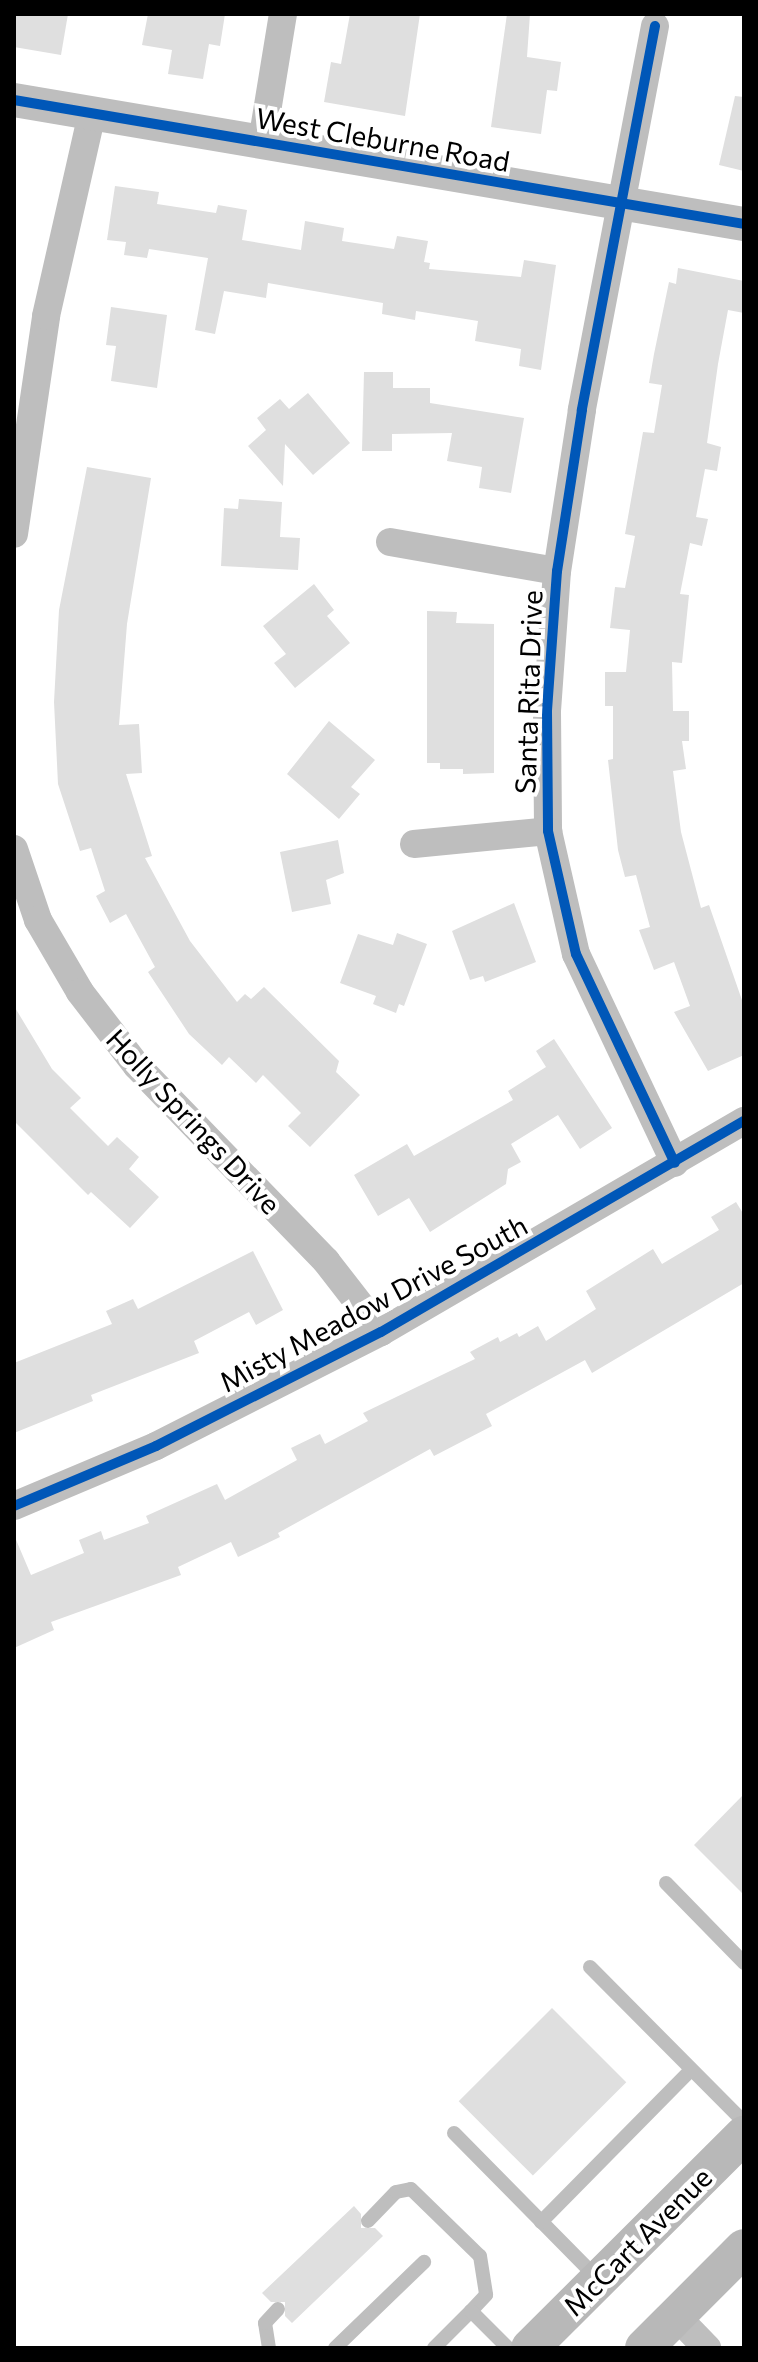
<!DOCTYPE html>
<style>
body{margin:0}
#map{position:relative;width:758px;height:2362px;overflow:hidden;background:#fff;font-family:Commissioner,sans-serif}
div>[style]{position:absolute}
[style*='--x']{left:calc(var(--x)*1px);top:calc(var(--y)*1px);width:calc(var(--w)*1px);rotate:calc(var(--a)*1deg)}
.building>*{inset:0;background:#dfdfdf;transform-origin:0 0}
.service>*{height:14px;margin:-7px;padding:0 7px;transform-origin:7px;border-radius:7px;background:#bebebe}
.minor>*{height:28px;margin:-14px;padding:0 14px;transform-origin:14px;border-radius:14px;background:#bebebe}
.tertiary>*{height:34px;margin:-17px;padding:0 17px;transform-origin:17px;border-radius:17px;background:#bebebe}
.secondary>*{height:38px;margin:-19px;padding:0 19px;transform-origin:19px;border-radius:19px;background:#b8b8b8}
.cycleway>*{height:10px;margin:-5px;padding:0 5px;transform-origin:5px;border-radius:5px;background:#0057b8}
span{translate:-50% -50%;white-space:nowrap;text-align:center;line-height:1.15;-webkit-text-stroke:8px #fff;paint-order:stroke}
.street-label{font-size:28px;color:#000}
.frame{position:absolute;inset:0;border:16px solid #000;pointer-events:none}
</style>
<div id="map">
<div class="building">
<i style="clip-path:polygon(14px 14px,68px 14px,61px 55px,14px 47px)"></i>
<i style="clip-path:polygon(148px 14px,225px 14px,220px 46px,209px 44px,203px 79px,168px 74px,172px 50px,142px 45px)"></i>
<i style="clip-path:polygon(350px 14px,420px 14px,405px 116px,324px 102px,331px 62px,341px 64px)"></i>
<i style="clip-path:polygon(507px 14px,530px 14px,527px 57px,561px 62px,557px 91px,547px 90px,541px 134px,491px 127px)"></i>
<i style="clip-path:polygon(735px 96px,744px 97px,744px 171px,719px 165px)"></i>
<i style="clip-path:polygon(115px 186px,159px 192px,157px 204px,216px 213px,218px 205px,247px 210px,242px 240px,301px 250px,305px 221px,344px 228px,342px 241px,394px 249px,397px 236px,428px 241px,424px 262px,430px 263px,429px 269px,521px 277px,524px 260px,556px 265px,541px 370px,519px 366px,521px 349px,475px 341px,478px 321px,416px 311px,415px 320px,382px 314px,383px 303px,268px 283px,266px 298px,224px 291px,215px 334px,195px 330px,208px 258px,149px 249px,147px 258px,124px 255px,126px 242px,107px 240px)"></i>
<i style="clip-path:polygon(678px 268px,744px 281px,744px 313px,728px 310px,718px 364px,707px 443px,721px 447px,717px 471px,705px 469px,696px 517px,708px 519px,702px 546px,690px 543px,680px 594px,689px 595px,682px 663px,672px 662px,673px 711px,689px 711px,689px 741px,682px 741px,686px 769px,673px 771px,681px 832px,701px 908px,709px 905px,744px 1006px,744px 1055px,708px 1071px,674px 1012px,690px 1006px,674px 962px,654px 970px,639px 930px,650px 927px,636px 875px,625px 877px,618px 850px,608px 760px,613px 759px,613px 706px,605px 706px,605px 672px,626px 672px,630px 630px,610px 628px,615px 587px,625px 588px,635px 536px,625px 534px,643px 432px,654px 433px,662px 385px,649px 383px,654px 354px,669px 282px,676px 284px)"></i>
<i style="clip-path:polygon(111px 307px,167px 315px,157px 388px,111px 381px,116px 346px,106px 345px)"></i>
<i style="clip-path:polygon(364px 372px,393px 372px,393px 388px,430px 388px,430px 403px,524px 418px,511px 493px,479px 488px,482px 467px,447px 461px,452px 433px,392px 434px,392px 451px,362px 451px)"></i>
<i style="clip-path:polygon(308px 393px,350px 443px,313px 475px,285px 444px,283px 486px,248px 446px,266px 430px,257px 418px,280px 399px,289px 409px)"></i>
<i style="clip-path:polygon(87px 467px,151px 478px,127px 624px,119px 725px,139px 724px,142px 773px,126px 774px,152px 856px,145px 858px,190px 941px,237px 1002px,245px 994px,251px 999px,264px 987px,339px 1061px,336px 1072px,360px 1095px,310px 1147px,288px 1126px,301px 1113px,263px 1075px,256px 1083px,229px 1057px,222px 1065px,189px 1034px,148px 972px,155px 967px,126px 914px,110px 923px,96px 896px,105px 891px,91px 848px,80px 851px,58px 784px,54px 702px,59px 610px)"></i>
<i style="clip-path:polygon(239px 499px,282px 502px,280px 537px,300px 538px,298px 570px,221px 566px,224px 508px,238px 509px)"></i>
<i style="clip-path:polygon(314px 584px,334px 610px,327px 616px,350px 643px,295px 688px,274px 663px,286px 654px,263px 626px)"></i>
<i style="clip-path:polygon(427px 611px,457px 612px,456px 623px,494px 624px,494px 773px,463px 774px,463px 769px,440px 769px,440px 763px,427px 763px)"></i>
<i style="clip-path:polygon(329px 721px,375px 760px,351px 787px,360px 794px,339px 819px,287px 774px)"></i>
<i style="clip-path:polygon(338px 840px,344px 873px,326px 880px,331px 904px,292px 912px,280px 852px)"></i>
<i style="clip-path:polygon(514px 903px,536px 962px,485px 982px,483px 976px,470px 980px,452px 931px)"></i>
<i style="clip-path:polygon(397px 933px,427px 944px,404px 1006px,399px 1004px,396px 1013px,373px 1004px,376px 996px,340px 983px,358px 934px,393px 945px)"></i>
<i style="clip-path:polygon(14px 1006px,52px 1069px,81px 1098px,70px 1108px,108px 1146px,117px 1137px,139px 1157px,129px 1169px,159px 1197px,130px 1228px,91px 1192px,88px 1195px,14px 1121px)"></i>
<i style="clip-path:polygon(554px 1039px,612px 1128px,580px 1149px,558px 1115px,511px 1144px,521px 1162px,508px 1169px,506px 1184px,430px 1232px,409px 1198px,378px 1216px,354px 1175px,407px 1144px,414px 1156px,513px 1100px,508px 1091px,546px 1067px,536px 1051px)"></i>
<i style="clip-path:polygon(736px 1202px,744px 1215px,744px 1283px,592px 1373px,585px 1360px,486px 1414px,492px 1426px,434px 1456px,430px 1449px,278px 1533px,280px 1537px,238px 1557px,231px 1542px,178px 1567px,181px 1575px,51px 1622px,54px 1630px,14px 1648px,14px 1535px,31px 1575px,84px 1553px,79px 1540px,101px 1531px,104px 1540px,149px 1523px,146px 1516px,217px 1484px,225px 1500px,297px 1460px,291px 1448px,320px 1434px,325px 1444px,368px 1421px,363px 1413px,475px 1359px,470px 1352px,498px 1337px,500px 1342px,517px 1333px,519px 1337px,538px 1326px,546px 1341px,596px 1309px,586px 1291px,653px 1249px,662px 1264px,719px 1230px,711px 1217px)"></i>
<i style="clip-path:polygon(253px 1251px,283px 1310px,256px 1325px,249px 1312px,194px 1341px,199px 1353px,91px 1395px,93px 1401px,14px 1433px,14px 1363px,112px 1324px,106px 1311px,133px 1299px,138px 1309px)"></i>
<i style="clip-path:polygon(744px 1794px,744px 1895px,694px 1845px)"></i>
<i style="left:552px;top:2008px;width:105px;height:132px;rotate:45deg"></i>
<i style="clip-path:polygon(354px 2206px,361px 2214px,361px 2228px,375px 2228px,383px 2236px,292px 2323px,285px 2316px,285px 2302px,271px 2302px,262px 2293px)"></i>
</div>
<div class="service">
<i style="--x:666;--y:1883;--w:112;--a:45.7"></i>
<i style="--x:590;--y:1967;--w:218;--a:45.2"></i>
<i style="--x:454;--y:2133;--w:204;--a:45.4"></i>
<i style="--x:368;--y:2221;--w:40;--a:-46"></i>
<i style="--x:396;--y:2192;--w:15;--a:-11"></i>
<i style="--x:411;--y:2189;--w:96;--a:44.2"></i>
<i style="--x:480;--y:2256;--w:39;--a:81"></i>
<i style="--x:486;--y:2295;--w:22;--a:133"></i>
<i style="--x:541;--y:2222;--w:214;--a:-45.4"></i>
<i style="--x:269;--y:2348;--w:25;--a:-99"></i>
<i style="--x:265;--y:2323;--w:19;--a:-47"></i>
<i style="--x:335;--y:2348;--w:124;--a:-44"></i>
<i style="--x:434;--y:2348;--w:52;--a:-45"></i>
<i style="--x:471;--y:2311;--w:52;--a:45"></i>
</div>
<div class="minor">
<i style="--x:655;--y:26;--w:391;--a:100.8"></i>
<i style="--x:582;--y:410;--w:163;--a:98.8"></i>
<i style="--x:557;--y:571;--w:141;--a:94.1"></i>
<i style="--x:547;--y:712;--w:119;--a:89.5"></i>
<i style="--x:548;--y:831;--w:126;--a:77.2"></i>
<i style="--x:576;--y:954;--w:231;--a:64.7"></i>
<i style="--x:262;--y:142;--w:130;--a:-80.7"></i>
<i style="--x:14;--y:534;--w:220;--a:-81.6"></i>
<i style="--x:46;--y:316;--w:207;--a:-77.2"></i>
<i style="--x:390;--y:542;--w:169;--a:9.9"></i>
<i style="--x:414;--y:844;--w:135;--a:-5.5"></i>
<i style="--x:14;--y:849;--w:75;--a:71.3"></i>
<i style="--x:38;--y:920;--w:83;--a:59.7"></i>
<i style="--x:80;--y:992;--w:93;--a:52.4"></i>
<i style="--x:137;--y:1066;--w:272;--a:45.9"></i>
<i style="--x:326;--y:1261;--w:90;--a:52.2"></i>
<i style="--x:14;--y:1506;--w:154;--a:-22.9"></i>
<i style="--x:156;--y:1446;--w:252;--a:-26.9"></i>
<i style="--x:381;--y:1332;--w:420;--a:-30.2"></i>
<i style="--x:676;--y:2316;--w:45;--a:45.9"></i>
</div>
<div class="tertiary">
<i style="--x:14;--y:100;--w:740;--a:9.64"></i>
</div>
<div class="secondary">
<i style="--x:530;--y:2348;--w:302;--a:-44.9"></i>
<i style="--x:644;--y:2348;--w:141;--a:-45"></i>
</div>
<div class="cycleway">
<i style="--x:655;--y:26;--w:391;--a:100.8"></i>
<i style="--x:582;--y:410;--w:163;--a:98.8"></i>
<i style="--x:557;--y:571;--w:141;--a:94.1"></i>
<i style="--x:547;--y:712;--w:119;--a:89.5"></i>
<i style="--x:548;--y:831;--w:126;--a:77.2"></i>
<i style="--x:576;--y:954;--w:231;--a:64.7"></i>
<i style="--x:14;--y:100;--w:740;--a:9.64"></i>
<i style="--x:14;--y:1506;--w:154;--a:-22.9"></i>
<i style="--x:156;--y:1446;--w:252;--a:-26.9"></i>
<i style="--x:381;--y:1332;--w:420;--a:-30.2"></i>
</div>
<div class="street-label">
<span style="left:383px;top:139px;rotate:10deg">West Cleburne Road</span>
<span style="left:528px;top:692px;rotate:-88deg">Santa Rita Drive</span>
<span style="left:194px;top:1121px;rotate:47deg">Holly Springs Drive</span>
<span style="left:373px;top:1303px;rotate:-28deg">Misty Meadow Drive South</span>
<span style="left:637px;top:2241px;rotate:-45deg">McCart Avenue</span>
</div>
<div class="frame"></div>
</div>
